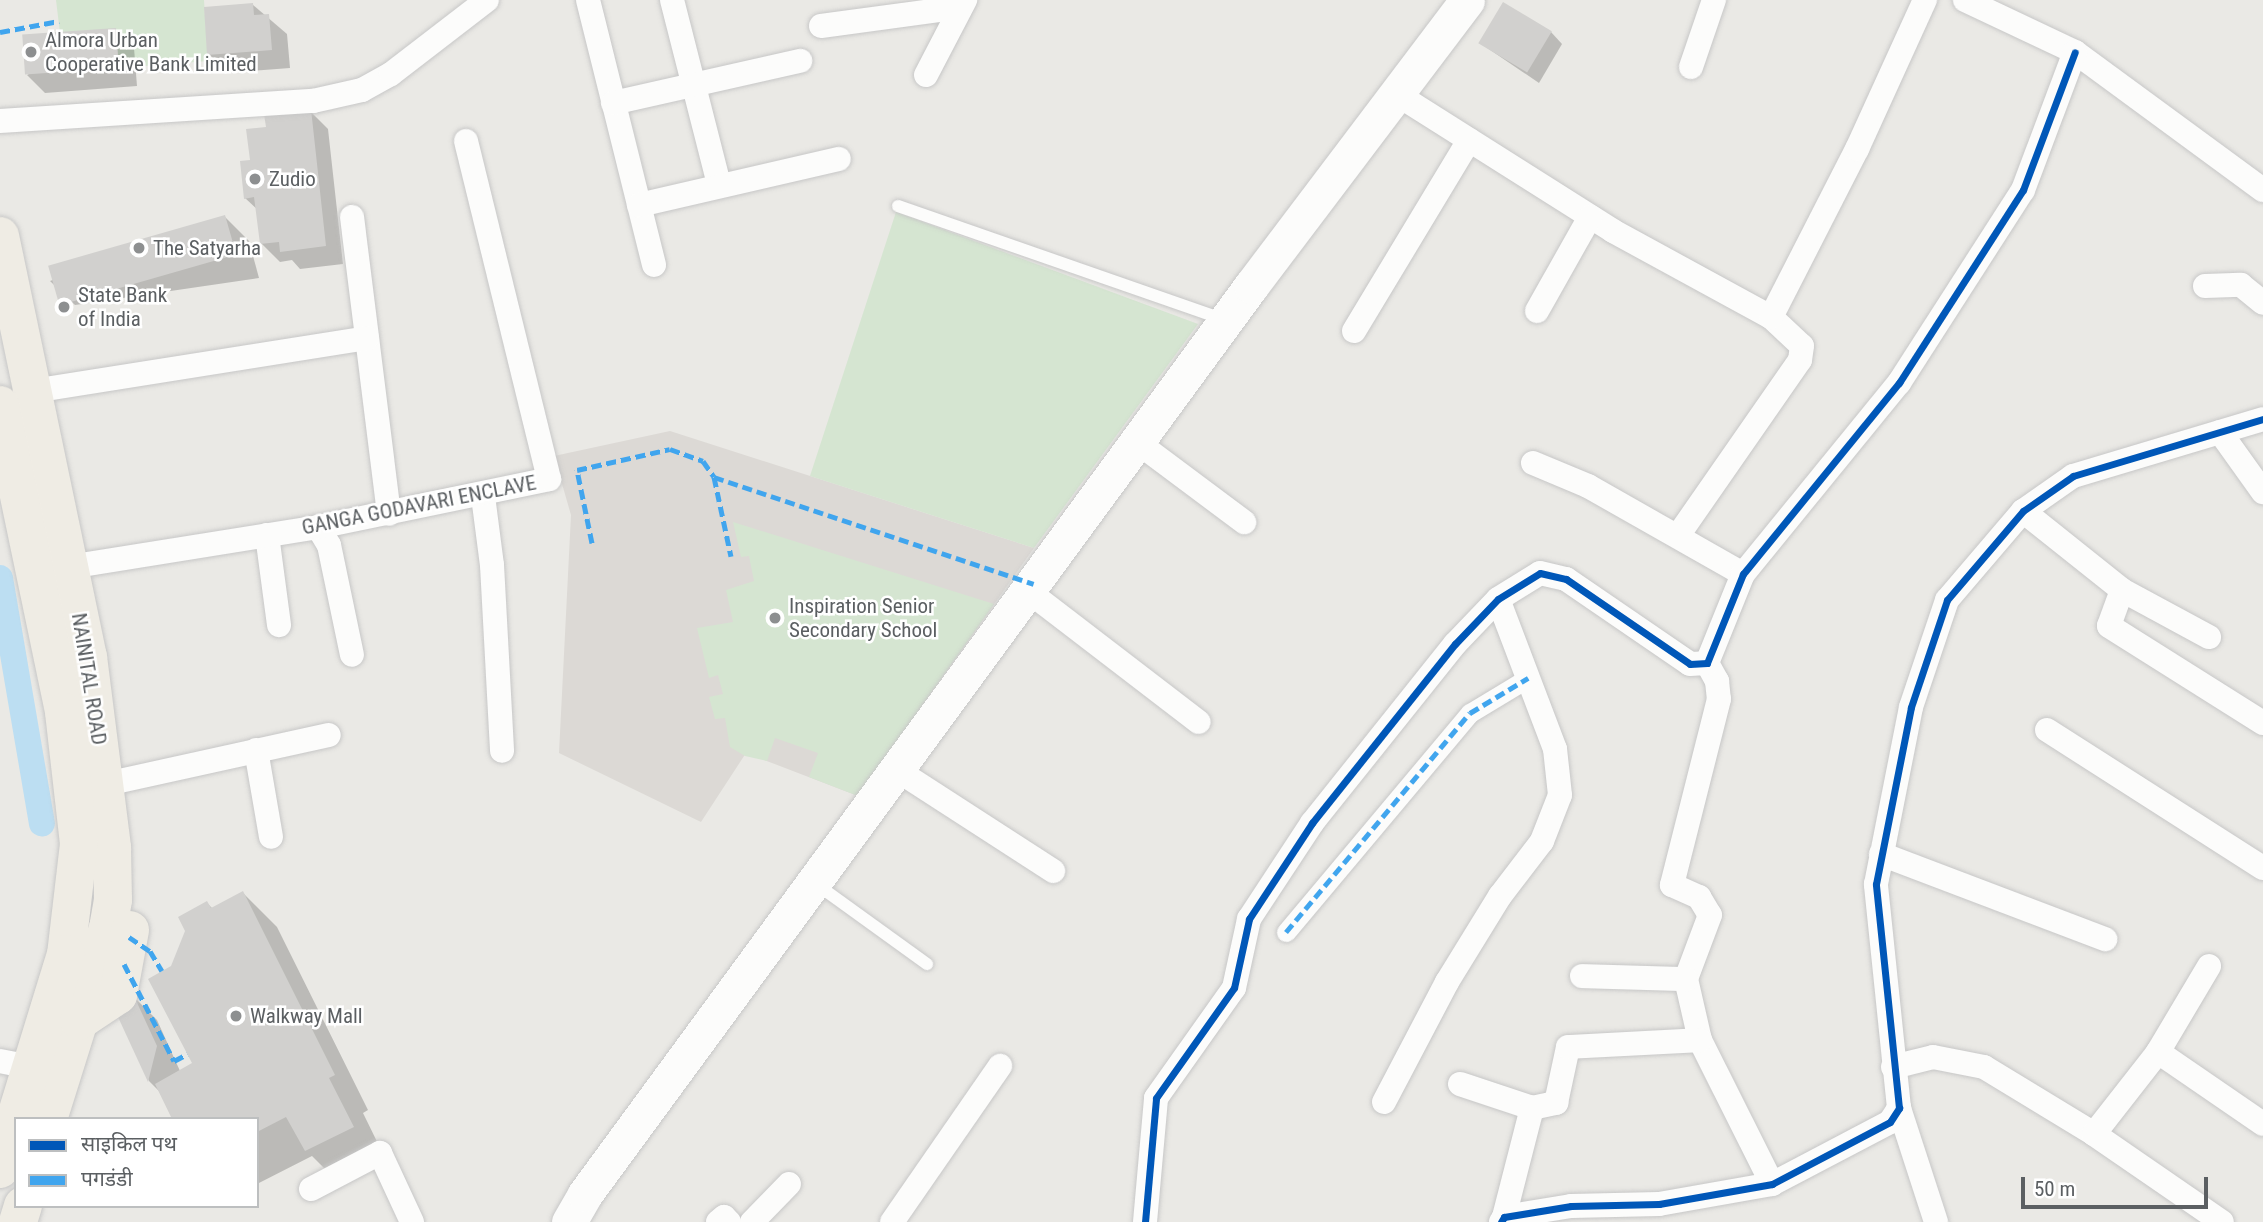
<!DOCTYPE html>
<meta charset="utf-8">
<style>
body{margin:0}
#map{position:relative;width:2263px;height:1222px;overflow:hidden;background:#eae9e5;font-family:"Roboto Condensed","Noto Sans Devanagari",sans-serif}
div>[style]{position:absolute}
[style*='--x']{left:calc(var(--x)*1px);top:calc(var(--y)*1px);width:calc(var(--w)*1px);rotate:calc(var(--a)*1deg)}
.education>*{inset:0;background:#dcd9d5}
.green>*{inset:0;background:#d5e5d1}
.shadow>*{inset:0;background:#0003}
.canal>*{height:26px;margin:-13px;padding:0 13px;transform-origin:13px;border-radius:13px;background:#bcdef2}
.building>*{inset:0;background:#d1d0ce;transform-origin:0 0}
.roads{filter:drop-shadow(0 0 2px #c7c7c7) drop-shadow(0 0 2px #c7c7c7)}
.service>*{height:12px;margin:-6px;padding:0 6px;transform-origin:6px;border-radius:6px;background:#fcfcfb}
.pedestrian>*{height:19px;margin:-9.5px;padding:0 9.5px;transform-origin:9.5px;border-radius:9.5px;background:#fcfcfb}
.minor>*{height:24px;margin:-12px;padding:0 12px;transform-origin:12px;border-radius:12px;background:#fcfcfb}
.secondary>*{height:35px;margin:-17.5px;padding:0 17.5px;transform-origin:17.5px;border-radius:17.5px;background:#fcfcfb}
.trunk>*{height:38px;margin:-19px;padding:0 19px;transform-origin:19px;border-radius:19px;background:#efece4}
.quiet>*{height:5px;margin-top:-2.5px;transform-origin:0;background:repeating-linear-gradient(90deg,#40a5ee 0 10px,transparent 0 15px)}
.cycleway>*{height:7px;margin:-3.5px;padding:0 3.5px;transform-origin:3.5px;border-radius:3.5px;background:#0057b8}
.dots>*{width:19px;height:19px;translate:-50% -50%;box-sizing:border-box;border:4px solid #fff;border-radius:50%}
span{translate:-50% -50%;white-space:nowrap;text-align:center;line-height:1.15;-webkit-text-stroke:5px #fff;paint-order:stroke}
.poi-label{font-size:21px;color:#5b5f62}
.left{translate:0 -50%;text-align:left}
.street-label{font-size:21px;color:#5b5f62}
.legend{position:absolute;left:14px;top:1117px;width:245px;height:91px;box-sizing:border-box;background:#fff;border:2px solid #bdbfc0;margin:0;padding:9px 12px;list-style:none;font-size:21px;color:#5b5f62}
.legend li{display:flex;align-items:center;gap:14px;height:35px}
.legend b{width:35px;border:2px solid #bdbfc0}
.scale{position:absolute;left:2021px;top:1177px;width:187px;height:32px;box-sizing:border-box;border:4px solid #5b5f62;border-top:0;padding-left:9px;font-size:21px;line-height:24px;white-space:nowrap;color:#5b5f62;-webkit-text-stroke:5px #fff;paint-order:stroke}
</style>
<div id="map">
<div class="education">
<i style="clip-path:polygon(670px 431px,1034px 548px,858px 796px,746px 753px,701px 822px,559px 753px,571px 515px,554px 456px)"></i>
</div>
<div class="green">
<i style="clip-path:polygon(56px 0,204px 0,208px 61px,119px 68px,116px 29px,60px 33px)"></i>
<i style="clip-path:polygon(896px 212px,1198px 324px,1034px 548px,810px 476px)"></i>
<i style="clip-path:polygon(733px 522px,994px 604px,858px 796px,809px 777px,818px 753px,775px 738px,767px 761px,745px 756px,730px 747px,725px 718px,715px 719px,709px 697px,723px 694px,718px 675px,709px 678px,697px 628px,733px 622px,726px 590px,754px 581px,749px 556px,741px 557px)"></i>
</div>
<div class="shadow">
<i style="clip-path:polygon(253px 5px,287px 34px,290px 68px,227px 73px,209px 54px)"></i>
<i style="clip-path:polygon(116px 30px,134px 48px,137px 86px,45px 93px,27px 75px)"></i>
<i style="clip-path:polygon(1551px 32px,1562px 44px,1539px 83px,1480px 43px)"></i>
<i style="clip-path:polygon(310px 111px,328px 129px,343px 264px,300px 269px,292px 260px,280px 262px,261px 243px,258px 210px,245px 198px,252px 161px,268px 128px)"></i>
<i style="clip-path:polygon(225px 217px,249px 241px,259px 278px,75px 305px,50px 281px)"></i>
<i style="clip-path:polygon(243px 893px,277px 927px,368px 1110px,363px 1113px,387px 1162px,341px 1185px,312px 1156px,257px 1184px,257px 1119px,162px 1094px,149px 1081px,115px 1005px,133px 996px,157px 1020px,180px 1071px,194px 1064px,172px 967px,207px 903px,213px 909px)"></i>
</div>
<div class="canal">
<i style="--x:0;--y:578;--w:249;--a:80.3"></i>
</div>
<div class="building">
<i style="left:1503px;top:2px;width:57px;height:48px;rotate:31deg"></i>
<i style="clip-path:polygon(253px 3px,254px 15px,269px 14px,272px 50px,207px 55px,204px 7px)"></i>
<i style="left:116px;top:28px;width:40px;height:94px;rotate:86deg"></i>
<i style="clip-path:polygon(311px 109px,326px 246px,280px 252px,279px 242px,260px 244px,254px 197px,244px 199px,240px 161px,250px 160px,246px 129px,266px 127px,264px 114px)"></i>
<i style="left:225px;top:215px;width:41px;height:184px;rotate:74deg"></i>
<i style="clip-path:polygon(243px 891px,335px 1075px,329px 1078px,354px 1127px,305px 1151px,286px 1117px,257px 1132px,257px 1119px,172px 1119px,155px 1084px,192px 1063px,148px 979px,171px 966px,185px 931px,178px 917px,207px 901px,211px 908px)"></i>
<i style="clip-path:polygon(133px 994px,157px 1046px,148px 1082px,112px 1004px)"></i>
</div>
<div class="roads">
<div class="service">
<i style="--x:898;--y:206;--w:344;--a:19.2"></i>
<i style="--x:816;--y:884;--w:137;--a:35.8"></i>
</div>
<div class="pedestrian">
<i style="--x:1286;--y:932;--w:286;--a:-50"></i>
<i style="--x:1470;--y:713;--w:68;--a:-31.1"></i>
</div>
<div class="minor">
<i style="--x:588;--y:0;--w:273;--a:76"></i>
<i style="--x:672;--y:0;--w:191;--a:75.7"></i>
<i style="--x:1965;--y:0;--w:122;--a:25.3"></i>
<i style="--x:2075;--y:52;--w:233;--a:36.3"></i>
<i style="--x:821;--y:26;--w:141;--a:-7.7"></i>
<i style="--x:1691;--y:67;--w:71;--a:-71.1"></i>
<i style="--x:926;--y:75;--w:85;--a:-62.5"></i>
<i style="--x:1395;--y:93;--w:258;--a:32.3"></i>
<i style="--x:1613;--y:231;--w:180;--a:28.6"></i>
<i style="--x:1771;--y:317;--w:42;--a:43.1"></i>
<i style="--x:1802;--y:346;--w:14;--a:98"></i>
<i style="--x:1800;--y:360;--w:212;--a:124.8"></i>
<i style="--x:613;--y:103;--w:192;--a:-12.7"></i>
<i style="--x:0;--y:121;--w:314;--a:-3.7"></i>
<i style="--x:313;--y:101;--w:50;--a:-12.7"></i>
<i style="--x:362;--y:90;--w:33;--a:-29"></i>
<i style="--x:391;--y:74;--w:121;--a:-37.6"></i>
<i style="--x:639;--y:205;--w:205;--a:-13"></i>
<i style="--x:352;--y:217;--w:299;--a:82.9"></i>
<i style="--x:2205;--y:286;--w:36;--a:-2"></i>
<i style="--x:2241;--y:285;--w:28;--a:39"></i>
<i style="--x:1537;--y:311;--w:108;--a:-60.6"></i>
<i style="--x:1771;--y:317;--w:189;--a:-62.9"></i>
<i style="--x:1857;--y:149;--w:164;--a:-65.5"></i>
<i style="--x:1354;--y:331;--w:223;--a:-58.9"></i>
<i style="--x:33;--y:391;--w:338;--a:-9"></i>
<i style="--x:2220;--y:432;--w:74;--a:54.4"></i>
<i style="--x:1137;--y:442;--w:134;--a:36.8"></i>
<i style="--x:1533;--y:463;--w:60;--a:22.7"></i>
<i style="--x:1588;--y:486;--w:178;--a:29.6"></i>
<i style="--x:483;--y:496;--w:70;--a:82.6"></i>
<i style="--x:492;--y:565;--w:186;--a:86.9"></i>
<i style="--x:2023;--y:511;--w:127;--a:38.6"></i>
<i style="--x:2122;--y:590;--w:38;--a:110"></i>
<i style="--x:2109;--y:626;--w:182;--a:32.2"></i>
<i style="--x:318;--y:527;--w:21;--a:59"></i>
<i style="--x:329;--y:545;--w:112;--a:78.2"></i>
<i style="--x:267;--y:535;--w:91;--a:82.4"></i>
<i style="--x:69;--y:567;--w:252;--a:-9.1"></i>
<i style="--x:318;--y:527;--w:236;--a:-11.7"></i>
<i style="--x:549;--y:479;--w:348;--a:-103.8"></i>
<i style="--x:2122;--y:590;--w:99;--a:28.4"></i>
<i style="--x:1028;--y:591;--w:215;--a:37.5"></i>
<i style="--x:1707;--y:663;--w:21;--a:61"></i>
<i style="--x:1717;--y:681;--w:18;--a:84"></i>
<i style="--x:1719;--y:699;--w:192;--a:104.2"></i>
<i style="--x:1672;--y:885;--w:30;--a:24"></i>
<i style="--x:1699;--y:897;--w:21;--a:59"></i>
<i style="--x:1710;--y:915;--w:68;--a:110.6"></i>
<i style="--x:1686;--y:979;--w:63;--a:77.1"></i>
<i style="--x:1700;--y:1040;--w:161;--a:63.4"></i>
<i style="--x:2047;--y:730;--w:256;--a:32.6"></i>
<i style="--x:256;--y:750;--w:88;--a:80.2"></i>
<i style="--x:897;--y:770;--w:186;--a:32.9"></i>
<i style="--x:106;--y:784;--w:228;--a:-12.4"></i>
<i style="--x:1881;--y:854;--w:240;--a:20.8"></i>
<i style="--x:1582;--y:976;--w:104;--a:1.7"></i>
<i style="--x:2158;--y:1052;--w:127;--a:34.4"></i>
<i style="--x:0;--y:1061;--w:32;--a:11"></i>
<i style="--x:1893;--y:1067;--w:41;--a:-14"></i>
<i style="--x:1933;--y:1057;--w:52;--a:11.1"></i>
<i style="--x:1984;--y:1067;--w:129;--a:31.3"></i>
<i style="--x:2094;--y:1134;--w:155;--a:34.5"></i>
<i style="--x:1460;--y:1084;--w:76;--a:18.4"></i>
<i style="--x:1384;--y:1102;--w:136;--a:-62.3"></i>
<i style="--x:1447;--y:982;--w:101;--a:-58.4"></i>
<i style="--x:1500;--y:896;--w:69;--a:-52.6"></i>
<i style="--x:1542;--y:841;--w:49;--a:-68.6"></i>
<i style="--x:1560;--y:795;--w:46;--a:-96.2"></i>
<i style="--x:1555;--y:749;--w:160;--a:-110.8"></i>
<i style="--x:1899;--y:1108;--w:120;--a:72"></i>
<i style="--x:2094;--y:1134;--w:104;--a:-52"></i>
<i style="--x:2158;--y:1052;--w:100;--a:-59.3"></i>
<i style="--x:311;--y:1189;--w:78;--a:-27.6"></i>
<i style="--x:380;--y:1153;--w:76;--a:65.1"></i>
<i style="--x:1504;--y:1217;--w:113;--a:-75.6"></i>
<i style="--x:1532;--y:1108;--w:25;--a:-12"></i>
<i style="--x:1556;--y:1103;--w:57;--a:-77.9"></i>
<i style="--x:1568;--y:1047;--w:132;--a:-3"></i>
<i style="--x:718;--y:1222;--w:8;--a:-40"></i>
<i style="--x:724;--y:1217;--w:7;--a:45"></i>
<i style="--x:752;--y:1222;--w:53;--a:-45.8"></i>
<i style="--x:892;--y:1222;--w:190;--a:-55.3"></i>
<i style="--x:1145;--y:1222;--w:124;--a:-84.9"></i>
<i style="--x:1156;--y:1098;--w:135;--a:-54.7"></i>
<i style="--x:1234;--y:988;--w:71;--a:-77.7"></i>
<i style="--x:1249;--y:919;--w:115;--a:-56.7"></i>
<i style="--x:1312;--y:823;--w:229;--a:-51.4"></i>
<i style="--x:1455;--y:644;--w:62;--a:-46.3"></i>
<i style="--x:1498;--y:599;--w:49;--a:-31.8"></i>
<i style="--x:1540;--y:573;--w:27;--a:13"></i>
<i style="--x:1566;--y:579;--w:150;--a:34.4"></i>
<i style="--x:1690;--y:664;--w:17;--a:-3"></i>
<i style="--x:1707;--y:663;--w:96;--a:-68"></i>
<i style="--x:1743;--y:574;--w:247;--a:-50.8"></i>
<i style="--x:1899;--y:383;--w:229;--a:-57.3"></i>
<i style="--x:2023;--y:190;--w:147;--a:-69.4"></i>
<i style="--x:1501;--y:1222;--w:6;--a:-59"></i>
<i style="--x:1504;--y:1217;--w:68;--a:-9.3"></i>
<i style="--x:1571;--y:1206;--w:88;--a:-1.3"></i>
<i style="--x:1659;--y:1204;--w:115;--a:-10"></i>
<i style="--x:1772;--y:1184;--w:133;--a:-27.7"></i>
<i style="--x:1890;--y:1122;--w:17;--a:-57"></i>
<i style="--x:1899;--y:1108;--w:225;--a:-95.9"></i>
<i style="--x:1876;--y:884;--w:180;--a:-78.8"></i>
<i style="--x:1911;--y:707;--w:113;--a:-71.4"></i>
<i style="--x:1947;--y:600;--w:117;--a:-49.5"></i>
<i style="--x:2023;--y:511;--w:61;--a:-35"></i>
<i style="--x:2073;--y:476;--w:198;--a:-16.7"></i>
</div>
<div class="secondary">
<i style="--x:569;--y:1222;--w:32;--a:-60"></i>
<i style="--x:585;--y:1194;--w:1126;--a:-53.74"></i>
<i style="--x:1251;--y:286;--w:358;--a:-52.9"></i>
</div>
<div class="trunk">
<i style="--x:0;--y:236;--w:430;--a:78.2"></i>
<i style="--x:88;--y:657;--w:193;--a:82.8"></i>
<i style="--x:112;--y:848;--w:52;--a:88.9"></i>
<i style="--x:113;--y:900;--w:28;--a:100"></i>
<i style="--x:108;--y:928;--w:200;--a:107.4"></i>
<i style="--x:0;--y:405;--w:314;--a:78.2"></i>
<i style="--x:64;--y:712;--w:133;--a:83.5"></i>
<i style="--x:79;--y:844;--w:111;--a:96.7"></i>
<i style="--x:66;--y:954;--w:225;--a:107.1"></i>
<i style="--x:79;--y:1021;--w:47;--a:-33.7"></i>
<i style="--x:118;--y:995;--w:66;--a:-79.5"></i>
<i style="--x:18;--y:1222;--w:17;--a:-73"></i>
</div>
</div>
<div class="quiet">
<i style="--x:0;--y:32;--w:60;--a:-10.6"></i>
<i style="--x:714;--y:477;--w:337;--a:18.5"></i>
<i style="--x:592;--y:543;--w:75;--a:-101.6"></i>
<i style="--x:577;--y:470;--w:95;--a:-12.7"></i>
<i style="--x:670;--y:449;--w:35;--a:20"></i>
<i style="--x:703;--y:461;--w:19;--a:55"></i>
<i style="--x:714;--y:477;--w:81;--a:77.9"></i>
<i style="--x:1286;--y:932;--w:286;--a:-50"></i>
<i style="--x:1470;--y:713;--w:68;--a:-31.1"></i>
<i style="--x:129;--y:937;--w:25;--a:34"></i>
<i style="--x:150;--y:951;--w:23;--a:59"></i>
<i style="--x:124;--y:964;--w:109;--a:62.7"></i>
<i style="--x:174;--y:1061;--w:15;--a:-28"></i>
</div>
<div class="cycleway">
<i style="--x:1145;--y:1222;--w:124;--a:-84.9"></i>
<i style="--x:1156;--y:1098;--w:135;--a:-54.7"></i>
<i style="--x:1234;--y:988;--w:71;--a:-77.7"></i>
<i style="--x:1249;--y:919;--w:115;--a:-56.7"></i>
<i style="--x:1312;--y:823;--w:229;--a:-51.4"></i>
<i style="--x:1455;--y:644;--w:62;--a:-46.3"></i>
<i style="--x:1498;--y:599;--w:49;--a:-31.8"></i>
<i style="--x:1540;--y:573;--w:27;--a:13"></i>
<i style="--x:1566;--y:579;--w:150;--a:34.4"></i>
<i style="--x:1690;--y:664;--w:17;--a:-3"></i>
<i style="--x:1707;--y:663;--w:96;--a:-68"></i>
<i style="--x:1743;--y:574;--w:247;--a:-50.8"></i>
<i style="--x:1899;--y:383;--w:229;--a:-57.3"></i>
<i style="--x:2023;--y:190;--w:147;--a:-69.4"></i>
<i style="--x:1501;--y:1222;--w:6;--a:-59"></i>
<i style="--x:1504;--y:1217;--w:68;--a:-9.3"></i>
<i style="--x:1571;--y:1206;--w:88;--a:-1.3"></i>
<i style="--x:1659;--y:1204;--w:115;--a:-10"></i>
<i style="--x:1772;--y:1184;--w:133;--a:-27.7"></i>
<i style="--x:1890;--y:1122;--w:17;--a:-57"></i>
<i style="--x:1899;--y:1108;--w:225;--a:-95.9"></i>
<i style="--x:1876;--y:884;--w:180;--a:-78.8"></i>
<i style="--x:1911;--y:707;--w:113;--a:-71.4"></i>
<i style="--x:1947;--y:600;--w:117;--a:-49.5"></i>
<i style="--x:2023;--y:511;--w:61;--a:-35"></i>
<i style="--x:2073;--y:476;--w:198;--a:-16.7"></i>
</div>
<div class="dots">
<i style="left:31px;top:52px;background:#8d8f90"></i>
<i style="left:255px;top:179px;background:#8d8f90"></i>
<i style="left:139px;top:248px;background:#8d8f90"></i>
<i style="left:64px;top:307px;background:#8d8f90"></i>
<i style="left:775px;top:618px;background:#8d8f90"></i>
<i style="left:236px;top:1016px;background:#8d8f90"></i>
</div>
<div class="poi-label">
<span class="left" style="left:45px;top:52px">Almora Urban<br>Cooperative Bank Limited</span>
<span class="left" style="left:269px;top:179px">Zudio</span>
<span class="left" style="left:153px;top:248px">The Satyarha</span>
<span class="left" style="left:78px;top:307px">State Bank<br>of India</span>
<span class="left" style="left:789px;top:618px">Inspiration Senior<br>Secondary School</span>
<span class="left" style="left:250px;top:1016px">Walkway Mall</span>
</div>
<div class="street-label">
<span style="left:419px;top:505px;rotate:-11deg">GANGA GODAVARI ENCLAVE</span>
<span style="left:89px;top:679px;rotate:81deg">NAINITAL ROAD</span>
</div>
<ul class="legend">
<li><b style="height:9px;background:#0057b8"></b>साइकिल पथ</li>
<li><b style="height:9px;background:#40a5ee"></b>पगडंडी</li>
</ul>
<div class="scale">50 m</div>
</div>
